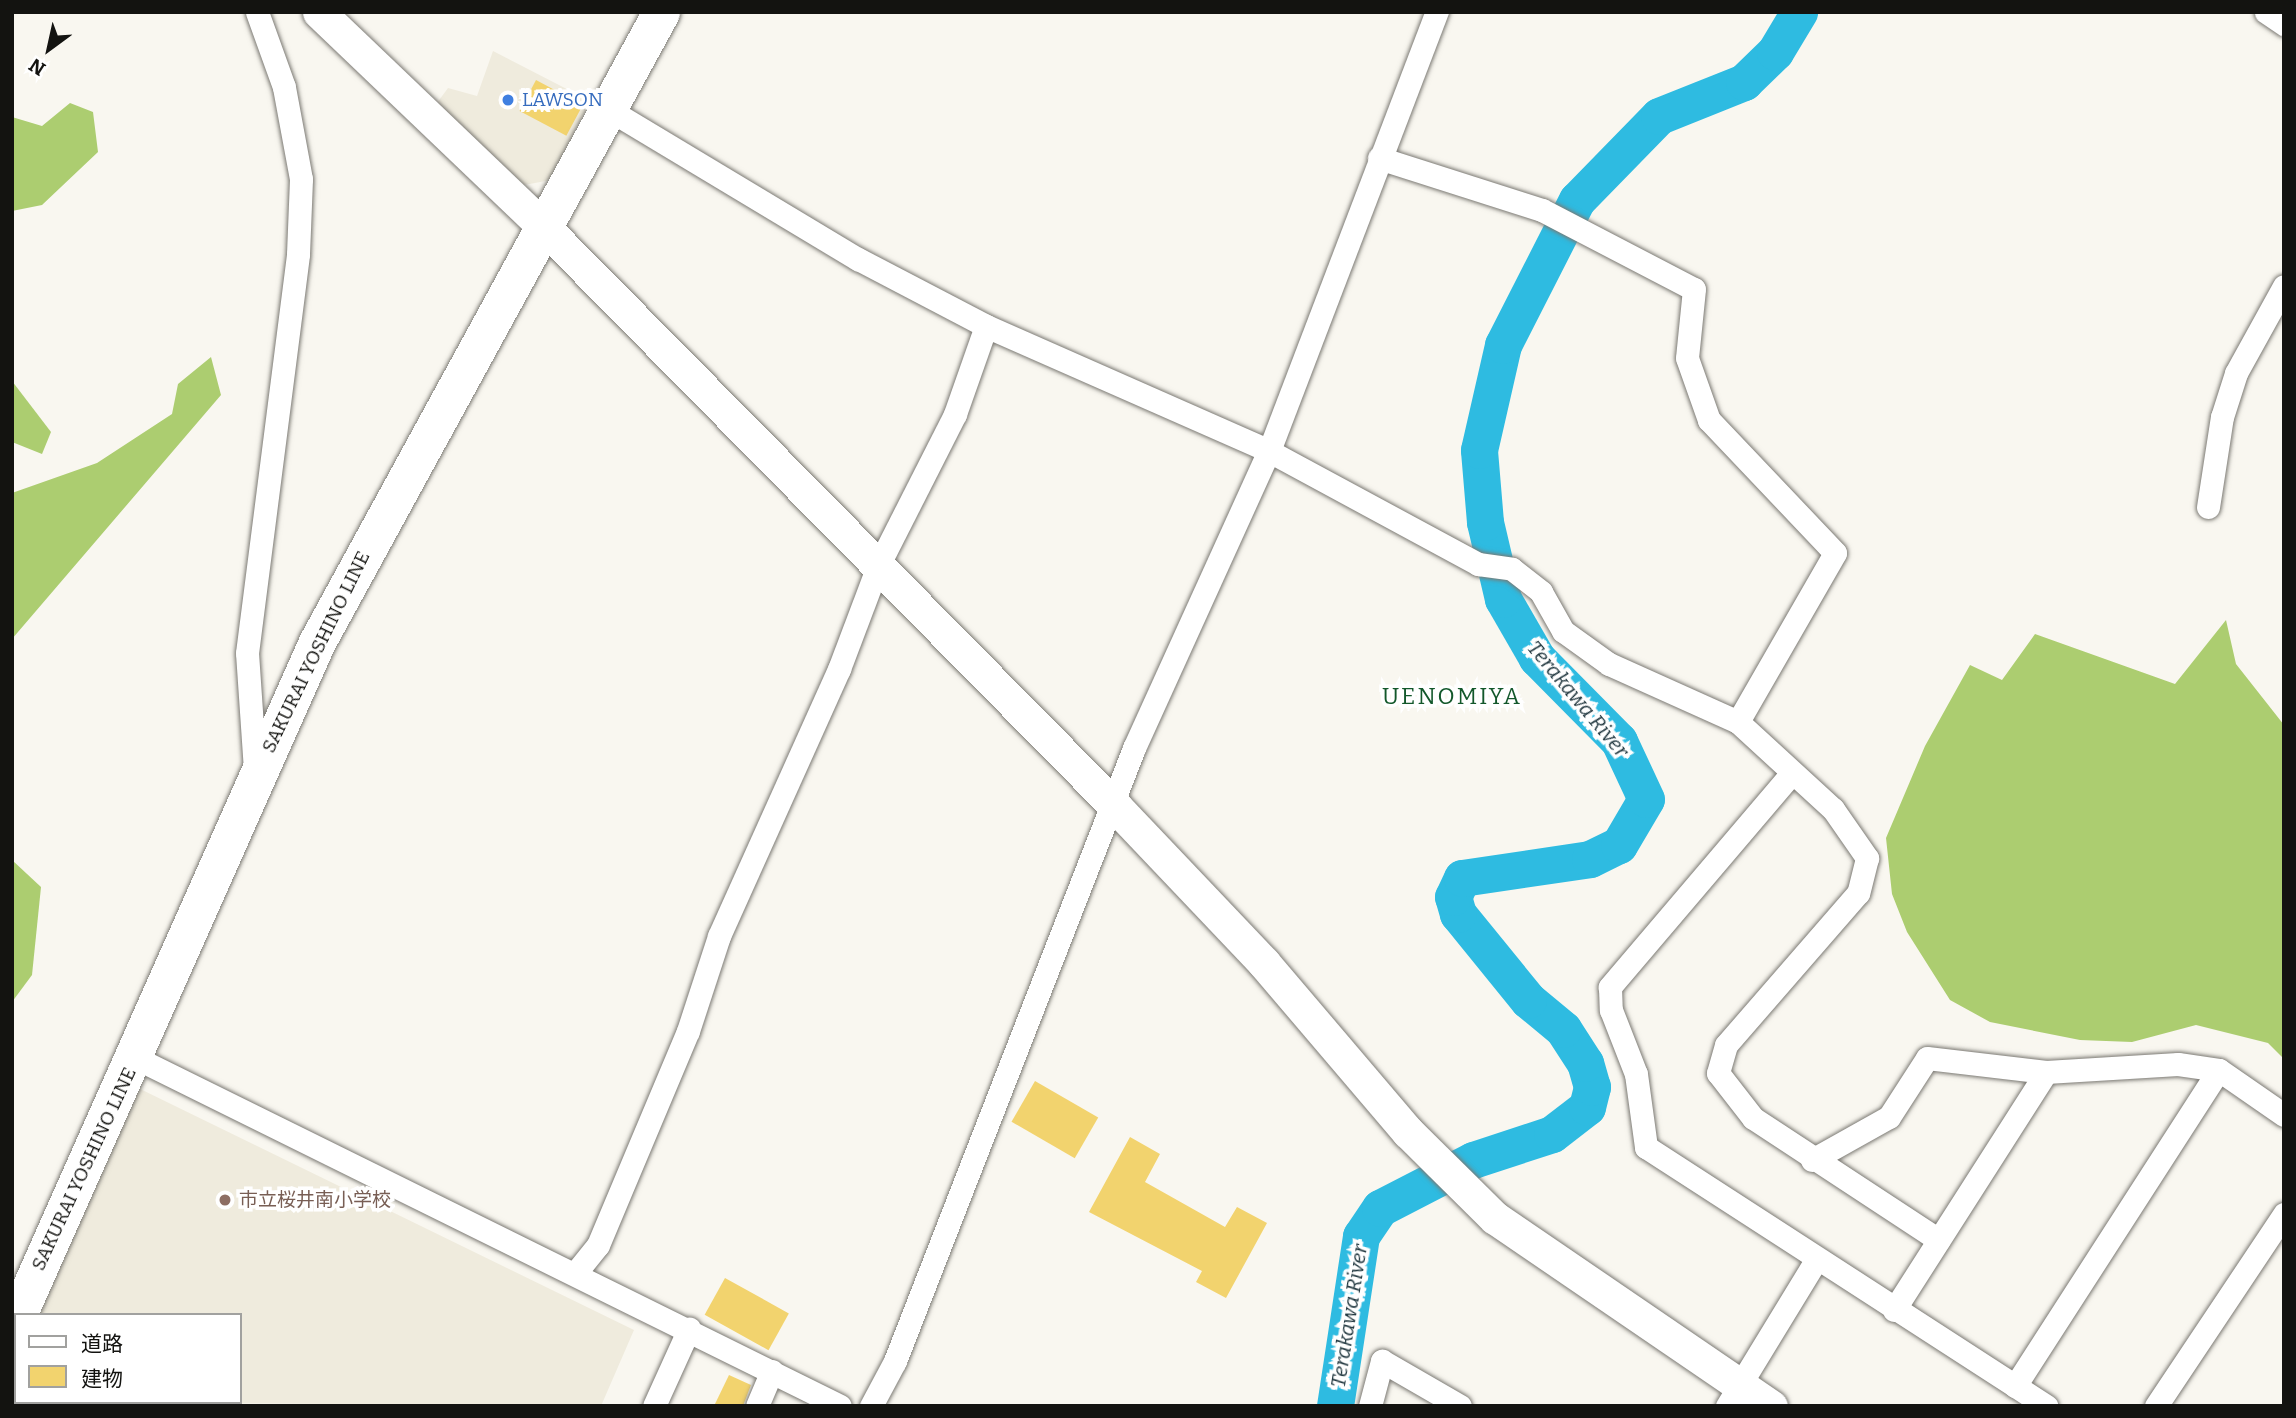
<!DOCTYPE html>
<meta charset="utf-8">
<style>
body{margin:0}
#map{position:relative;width:2296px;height:1418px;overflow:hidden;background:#f9f7f0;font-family:Bitter,"Noto Sans JP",serif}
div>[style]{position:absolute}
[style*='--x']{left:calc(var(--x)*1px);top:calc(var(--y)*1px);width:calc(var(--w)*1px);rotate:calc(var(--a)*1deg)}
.built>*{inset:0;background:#efebdd}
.forest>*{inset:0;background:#accd70}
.river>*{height:37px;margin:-18.5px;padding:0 18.5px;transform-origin:18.5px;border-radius:18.5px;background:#2ebbe1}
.building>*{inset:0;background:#f2d36e;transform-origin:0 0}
.roads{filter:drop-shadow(0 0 2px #7b7973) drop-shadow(0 0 2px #7b7973)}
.street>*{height:23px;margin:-11.5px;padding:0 11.5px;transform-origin:11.5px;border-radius:11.5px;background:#fff}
.secondary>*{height:33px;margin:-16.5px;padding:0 16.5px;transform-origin:16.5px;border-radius:16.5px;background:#fff}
.primary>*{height:37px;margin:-18.5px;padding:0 18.5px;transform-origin:18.5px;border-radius:18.5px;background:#fff}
.dots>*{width:19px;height:19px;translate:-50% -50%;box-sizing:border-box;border:4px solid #fff;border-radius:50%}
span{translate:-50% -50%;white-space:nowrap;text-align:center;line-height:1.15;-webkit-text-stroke:7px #fff;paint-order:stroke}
.shop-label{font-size:19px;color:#366cbe}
.left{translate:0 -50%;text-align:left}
.street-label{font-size:19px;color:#131310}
.education-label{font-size:19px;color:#785e54}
.water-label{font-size:21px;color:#21373f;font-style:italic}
.quarter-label{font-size:23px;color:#13582b;letter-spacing:2px}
.frame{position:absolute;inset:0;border:14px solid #131310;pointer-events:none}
.legend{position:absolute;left:14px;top:1313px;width:228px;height:91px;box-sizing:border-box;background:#fff;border:2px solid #a1a19f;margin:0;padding:9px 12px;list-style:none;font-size:21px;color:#131310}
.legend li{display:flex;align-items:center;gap:14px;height:35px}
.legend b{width:35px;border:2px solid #a1a19f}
.north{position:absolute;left:14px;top:14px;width:70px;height:70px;-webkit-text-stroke:5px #fff;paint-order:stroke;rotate:213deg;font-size:19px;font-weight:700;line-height:28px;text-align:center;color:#131310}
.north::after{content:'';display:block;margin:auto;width:24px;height:32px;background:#131310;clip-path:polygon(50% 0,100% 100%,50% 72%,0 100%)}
</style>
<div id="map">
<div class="built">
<i style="clip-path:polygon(493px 51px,590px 101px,551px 180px,524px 185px,437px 103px,448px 88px,477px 96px)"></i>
<i style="clip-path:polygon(132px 1085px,634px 1330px,601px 1406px,55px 1402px,240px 1402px,240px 1315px,31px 1315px)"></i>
</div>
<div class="forest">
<i style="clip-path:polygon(70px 103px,93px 112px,98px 152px,42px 205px,12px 211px,12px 117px,42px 126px)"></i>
<i style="clip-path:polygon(211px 357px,221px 395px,12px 639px,12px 493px,97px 463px,172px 414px,178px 384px)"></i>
<i style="clip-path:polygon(12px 381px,51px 432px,42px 454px,12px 442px)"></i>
<i style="clip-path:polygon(2226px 620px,2236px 664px,2284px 725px,2284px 1059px,2268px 1043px,2196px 1025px,2132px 1042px,2080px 1040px,1990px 1022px,1950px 1000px,1907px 932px,1892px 894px,1886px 838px,1925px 746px,1970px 665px,2002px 680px,2035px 634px,2175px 684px)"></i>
<i style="clip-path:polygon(12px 860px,41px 887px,32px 975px,12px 1002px)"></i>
</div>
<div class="river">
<i style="--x:1335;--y:1406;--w:172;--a:-81.3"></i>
<i style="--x:1361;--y:1236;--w:34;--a:-56"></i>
<i style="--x:1380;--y:1208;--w:105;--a:-27.3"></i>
<i style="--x:1473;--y:1160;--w:83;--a:-18.2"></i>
<i style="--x:1552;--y:1134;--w:44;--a:-37.6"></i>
<i style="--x:1587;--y:1107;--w:21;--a:-76"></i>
<i style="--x:1592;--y:1087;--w:25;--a:-106"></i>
<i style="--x:1585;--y:1063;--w:40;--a:-122.9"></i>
<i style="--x:1563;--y:1029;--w:45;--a:-140.4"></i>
<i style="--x:1528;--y:1000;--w:111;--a:-129.1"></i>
<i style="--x:1458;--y:914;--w:18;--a:-106"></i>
<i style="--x:1453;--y:897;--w:21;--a:-65"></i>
<i style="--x:1462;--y:878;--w:129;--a:-8.4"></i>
<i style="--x:1590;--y:859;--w:32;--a:-26"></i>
<i style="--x:1619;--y:845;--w:53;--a:-59.6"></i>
<i style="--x:1646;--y:799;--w:64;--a:-115"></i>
<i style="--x:1619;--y:741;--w:117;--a:-134.7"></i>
<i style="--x:1537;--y:658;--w:68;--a:-120"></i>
<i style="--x:1503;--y:599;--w:79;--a:-103.2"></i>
<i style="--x:1485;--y:522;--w:72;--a:-94.8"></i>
<i style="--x:1479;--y:450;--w:108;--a:-77.1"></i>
<i style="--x:1503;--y:345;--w:163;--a:-63"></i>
<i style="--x:1577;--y:200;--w:117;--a:-45.7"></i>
<i style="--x:1659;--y:116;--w:92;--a:-21.8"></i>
<i style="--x:1744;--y:82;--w:43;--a:-44.1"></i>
<i style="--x:1775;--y:52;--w:47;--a:-59"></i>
</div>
<div class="building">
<i style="left:536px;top:80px;width:53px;height:35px;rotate:28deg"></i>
<i style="left:1035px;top:1081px;width:73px;height:47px;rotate:30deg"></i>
<i style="clip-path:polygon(1130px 1137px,1160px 1154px,1145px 1182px,1225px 1227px,1237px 1207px,1267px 1223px,1226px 1298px,1196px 1282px,1202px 1271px,1089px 1212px)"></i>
<i style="left:725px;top:1278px;width:73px;height:42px;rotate:29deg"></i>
<i style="clip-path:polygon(729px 1375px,751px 1385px,743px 1406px,714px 1406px)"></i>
</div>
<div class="roads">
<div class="street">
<i style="--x:2266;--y:12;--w:22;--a:34"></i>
<i style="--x:608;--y:109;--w:292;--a:31"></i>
<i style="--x:858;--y:259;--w:144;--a:27.6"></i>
<i style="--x:986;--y:326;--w:309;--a:23.8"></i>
<i style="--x:1269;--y:451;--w:238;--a:28.4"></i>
<i style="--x:1478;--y:564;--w:34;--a:8"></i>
<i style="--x:1512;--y:569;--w:37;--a:38"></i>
<i style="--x:1541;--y:592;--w:45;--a:60.6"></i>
<i style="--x:1563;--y:631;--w:57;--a:35.7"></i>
<i style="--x:1609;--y:664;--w:141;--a:24.2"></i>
<i style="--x:1738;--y:722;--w:129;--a:42.5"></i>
<i style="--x:1833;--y:809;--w:60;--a:55.2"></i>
<i style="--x:1867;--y:858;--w:36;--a:104"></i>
<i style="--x:1858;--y:893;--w:201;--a:131"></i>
<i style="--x:1726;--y:1045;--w:29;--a:106"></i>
<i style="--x:1718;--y:1073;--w:57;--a:52.1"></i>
<i style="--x:1753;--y:1118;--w:222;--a:33.3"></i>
<i style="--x:1379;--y:158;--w:171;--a:17.7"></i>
<i style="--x:1542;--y:210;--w:171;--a:27.5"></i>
<i style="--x:1694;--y:289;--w:69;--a:95.8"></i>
<i style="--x:1687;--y:358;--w:66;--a:70.5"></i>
<i style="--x:1709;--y:420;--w:183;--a:46.5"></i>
<i style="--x:1835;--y:553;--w:195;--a:119.9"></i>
<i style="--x:2208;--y:507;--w:91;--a:-81.2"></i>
<i style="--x:2222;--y:417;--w:46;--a:-72.3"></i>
<i style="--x:2236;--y:373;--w:99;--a:-61.1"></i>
<i style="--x:255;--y:770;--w:117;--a:-93.9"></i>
<i style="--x:247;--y:653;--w:402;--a:-82.7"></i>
<i style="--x:298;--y:254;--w:75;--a:-87.7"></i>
<i style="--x:301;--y:179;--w:94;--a:-100.5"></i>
<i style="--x:284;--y:87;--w:80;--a:-109.8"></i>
<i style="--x:1791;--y:774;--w:280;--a:130.4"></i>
<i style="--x:1610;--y:987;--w:23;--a:88"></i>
<i style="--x:1611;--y:1010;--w:69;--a:68.7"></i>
<i style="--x:1636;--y:1074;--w:74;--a:82.2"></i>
<i style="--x:1646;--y:1147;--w:477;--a:32.9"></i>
<i style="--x:136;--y:1058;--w:785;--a:26.3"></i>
<i style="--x:1812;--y:1160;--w:88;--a:-29.2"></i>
<i style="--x:1889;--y:1117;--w:70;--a:-57.2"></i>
<i style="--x:1927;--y:1058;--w:120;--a:6.7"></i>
<i style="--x:577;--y:1271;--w:33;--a:-51"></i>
<i style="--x:598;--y:1245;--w:232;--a:-67.2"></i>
<i style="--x:688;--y:1031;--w:100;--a:-71.9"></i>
<i style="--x:719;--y:936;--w:293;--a:-65.8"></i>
<i style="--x:839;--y:669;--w:110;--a:-69.3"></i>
<i style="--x:878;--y:566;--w:170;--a:-63.1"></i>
<i style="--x:955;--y:414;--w:93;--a:-70.6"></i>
<i style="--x:1894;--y:1310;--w:282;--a:-57.4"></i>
<i style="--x:2046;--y:1072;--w:132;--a:-3.5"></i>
<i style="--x:2178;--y:1064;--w:41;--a:8.3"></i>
<i style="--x:2219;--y:1070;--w:79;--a:34.7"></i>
<i style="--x:2015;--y:1386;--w:376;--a:-57.2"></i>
<i style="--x:654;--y:1406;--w:85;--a:-65.6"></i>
<i style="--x:757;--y:1406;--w:38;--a:-67"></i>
<i style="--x:871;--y:1406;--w:51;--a:-61.9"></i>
<i style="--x:895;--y:1361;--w:658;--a:-68.7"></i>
<i style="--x:1134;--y:748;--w:326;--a:-65.6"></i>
<i style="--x:1269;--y:451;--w:470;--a:-69.1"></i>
<i style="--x:1370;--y:1406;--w:47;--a:-75.1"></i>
<i style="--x:1382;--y:1361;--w:90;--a:30"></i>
<i style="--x:1727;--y:1406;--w:171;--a:-58.6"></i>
<i style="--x:2156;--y:1406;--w:231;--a:-56.3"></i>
</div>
<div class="secondary">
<i style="--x:319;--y:12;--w:306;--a:43.7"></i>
<i style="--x:540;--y:223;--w:820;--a:45.4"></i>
<i style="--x:1116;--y:807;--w:215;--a:46.5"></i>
<i style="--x:1264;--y:963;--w:222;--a:49.6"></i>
<i style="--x:1408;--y:1132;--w:122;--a:44.7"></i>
<i style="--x:1495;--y:1218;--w:334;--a:34.3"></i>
</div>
<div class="primary">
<i style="--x:18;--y:1315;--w:736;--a:-66.05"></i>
<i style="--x:317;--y:642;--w:718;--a:-61.36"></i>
</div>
</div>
<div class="dots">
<i style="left:508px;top:100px;background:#3f7fe0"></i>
<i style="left:225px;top:1200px;background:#8d6e63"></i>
</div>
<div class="shop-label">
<span class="left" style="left:522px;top:100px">LAWSON</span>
</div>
<div class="street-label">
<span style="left:316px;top:652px;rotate:-64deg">SAKURAI YOSHINO LINE</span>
<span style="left:84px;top:1169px;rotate:-65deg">SAKURAI YOSHINO LINE</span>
</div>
<div class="education-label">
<span class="left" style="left:239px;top:1200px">市立桜井南小学校</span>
</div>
<div class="water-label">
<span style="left:1578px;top:699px;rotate:50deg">Terakawa River</span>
<span style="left:1349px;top:1316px;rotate:-81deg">Terakawa River</span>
</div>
<div class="quarter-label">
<span style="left:1452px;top:696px">UENOMIYA</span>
</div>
<div class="frame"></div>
<ul class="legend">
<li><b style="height:9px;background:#fff"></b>道路</li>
<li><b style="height:19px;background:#f2d36e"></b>建物</li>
</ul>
<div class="north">N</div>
</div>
